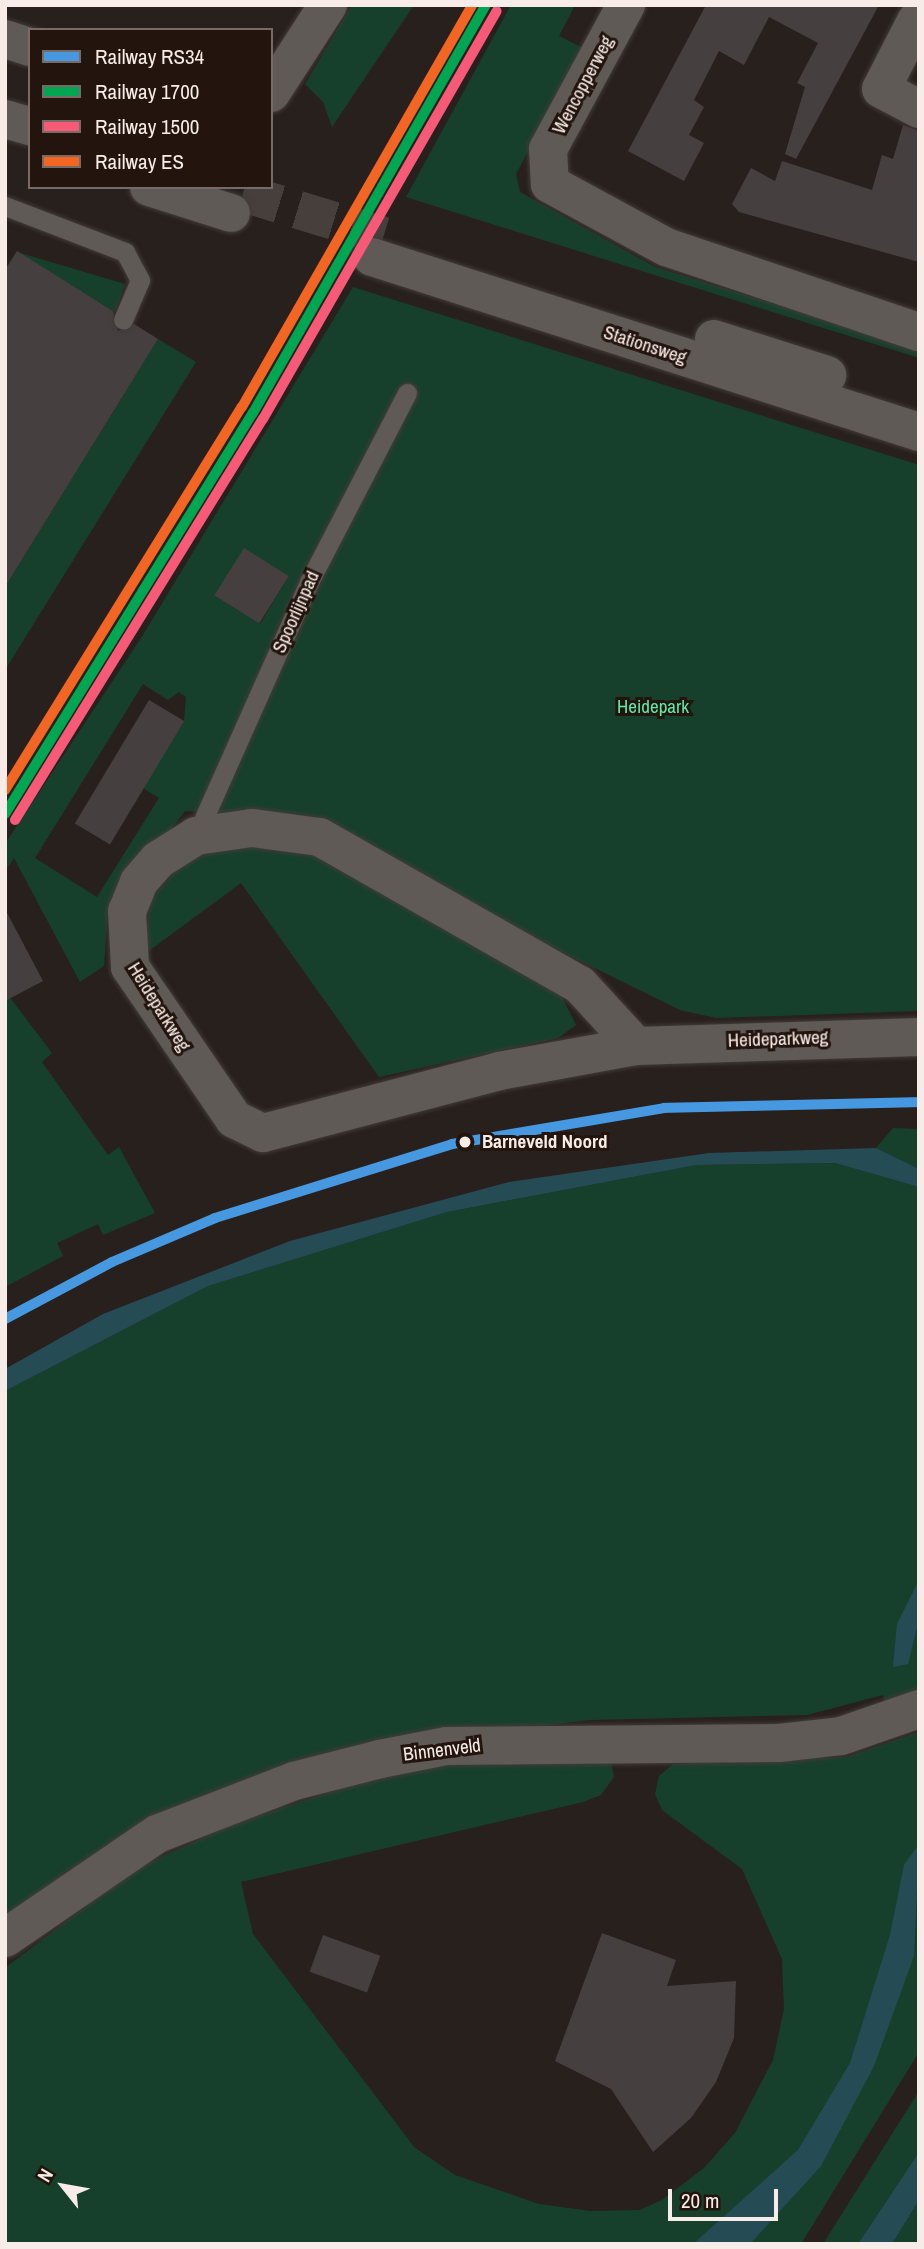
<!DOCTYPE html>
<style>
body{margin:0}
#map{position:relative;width:924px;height:2249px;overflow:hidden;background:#28201c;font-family:"Archivo Narrow",sans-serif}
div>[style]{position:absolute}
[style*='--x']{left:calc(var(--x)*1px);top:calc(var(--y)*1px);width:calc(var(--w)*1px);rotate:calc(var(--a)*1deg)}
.green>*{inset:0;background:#17402c}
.water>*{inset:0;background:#254c54}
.building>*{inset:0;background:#463f3f;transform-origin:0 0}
.secondary-tunnel>*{height:38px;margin-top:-19px;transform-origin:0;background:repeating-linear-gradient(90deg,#473f3b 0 38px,transparent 0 57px)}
.roads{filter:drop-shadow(0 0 2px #423b39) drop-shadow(0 0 2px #423b39)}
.lane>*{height:19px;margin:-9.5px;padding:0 9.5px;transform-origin:9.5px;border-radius:9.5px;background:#605a57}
.street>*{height:38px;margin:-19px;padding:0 19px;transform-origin:19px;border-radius:19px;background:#605a57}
.secondary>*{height:38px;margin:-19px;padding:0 19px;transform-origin:19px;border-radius:19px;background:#605a57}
.rail-1>*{height:10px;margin:-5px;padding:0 5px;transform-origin:5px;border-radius:5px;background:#4699e1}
.rail-2>*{height:10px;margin:-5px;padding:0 5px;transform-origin:5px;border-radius:5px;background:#00a651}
.rail-3>*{height:10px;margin:-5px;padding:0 5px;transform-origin:5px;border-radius:5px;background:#f75a77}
.rail-4>*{height:10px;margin:-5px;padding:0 5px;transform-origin:5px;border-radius:5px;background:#f26522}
.dots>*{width:19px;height:19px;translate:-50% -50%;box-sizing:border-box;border:4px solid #23150e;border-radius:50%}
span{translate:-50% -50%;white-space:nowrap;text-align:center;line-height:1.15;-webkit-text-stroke:6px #23150e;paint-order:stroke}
.street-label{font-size:19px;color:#f7ece8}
.park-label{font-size:19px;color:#5ceaaa}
.stop-label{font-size:19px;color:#f7ece8;font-weight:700}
.left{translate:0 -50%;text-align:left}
.frame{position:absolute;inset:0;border:7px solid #f7ece8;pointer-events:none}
.legend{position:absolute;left:28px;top:28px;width:245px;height:161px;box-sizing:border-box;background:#23150e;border:2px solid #786b65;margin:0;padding:9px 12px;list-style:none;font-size:21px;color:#f7ece8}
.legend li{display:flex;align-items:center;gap:14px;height:35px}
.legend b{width:35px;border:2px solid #786b65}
.north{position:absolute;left:28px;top:2151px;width:70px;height:70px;-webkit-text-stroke:5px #23150e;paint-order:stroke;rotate:301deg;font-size:19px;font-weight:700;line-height:28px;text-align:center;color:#f7ece8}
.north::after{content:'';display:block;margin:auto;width:24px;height:32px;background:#f7ece8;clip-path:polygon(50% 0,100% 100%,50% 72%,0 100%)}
.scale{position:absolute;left:668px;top:2189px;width:110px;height:32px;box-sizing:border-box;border:4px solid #f7ece8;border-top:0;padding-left:9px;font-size:21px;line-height:24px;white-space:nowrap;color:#f7ece8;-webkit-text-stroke:5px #23150e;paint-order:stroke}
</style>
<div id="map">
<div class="green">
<i style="clip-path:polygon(352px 5px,414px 5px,332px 127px,323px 102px,305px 84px)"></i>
<i style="clip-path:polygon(511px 5px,575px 5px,559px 36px,583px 48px,516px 174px,520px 192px,655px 267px,919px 349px,919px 358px,406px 197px)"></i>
<i style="clip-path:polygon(17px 252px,125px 284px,115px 312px)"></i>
<i style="clip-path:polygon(evenodd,353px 287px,919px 465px,919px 1011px,716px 1018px,680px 1010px,287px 817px,185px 811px,108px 911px,104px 966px,80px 982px,14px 858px,5px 871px,5px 844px,143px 635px,353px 287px,244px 549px,289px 576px,260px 624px,215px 596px,244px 549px,353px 287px,143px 684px,168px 700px,179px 692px,186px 697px,184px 721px,143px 788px,159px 798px,97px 897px,35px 858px,143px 684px)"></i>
<i style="clip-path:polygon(158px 339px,196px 362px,5px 670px,5px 587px)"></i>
<i style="clip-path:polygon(299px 843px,556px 985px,576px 1025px,558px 1038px,379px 1077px,241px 883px,146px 953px,149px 902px,190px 853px)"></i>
<i style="clip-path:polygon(5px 991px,52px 1053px,42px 1062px,108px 1155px,119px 1147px,155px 1213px,103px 1235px,98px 1224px,57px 1243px,63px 1256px,5px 1287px)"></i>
<i style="clip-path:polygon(893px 1128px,919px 1129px,919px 1169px,876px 1148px)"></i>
<i style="clip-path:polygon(835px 1163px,919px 1187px,919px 1688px,885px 1704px,883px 1695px,807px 1715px,590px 1720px,379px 1745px,5px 1922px,5px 1391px,208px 1286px,447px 1212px,695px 1165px)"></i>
<i style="clip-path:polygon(919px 1732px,919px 2052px,801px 2244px,5px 2244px,5px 1968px,135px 1869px,233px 1824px,382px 1775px,457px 1761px,611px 1762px,614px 1777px,601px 1795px,583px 1802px,241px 1882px,253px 1934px,414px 2147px,455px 2175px,539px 2204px,590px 2211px,640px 2210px,662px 2200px,704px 2168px,735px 2133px,773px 2060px,784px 2009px,782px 1959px,742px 1869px,662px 1810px,655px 1794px,659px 1776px,673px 1764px,846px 1757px)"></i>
<i style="clip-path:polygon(919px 2091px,919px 2152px,858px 2244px,823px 2244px)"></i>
<i style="clip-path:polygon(919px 2200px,919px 2244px,892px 2244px)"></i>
</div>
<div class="water">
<i style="clip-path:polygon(876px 1148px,919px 1169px,919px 1187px,835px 1163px,696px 1165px,447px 1212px,208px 1286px,5px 1391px,5px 1369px,103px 1314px,290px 1241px,509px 1182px,709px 1153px)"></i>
<i style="clip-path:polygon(919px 1580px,919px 1619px,908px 1664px,893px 1667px,897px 1624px)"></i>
<i style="clip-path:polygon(919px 1844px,914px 1956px,874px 2066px,821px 2166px,750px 2244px,693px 2244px,798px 2150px,850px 2063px,890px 1935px,904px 1865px)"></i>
<i style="clip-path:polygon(919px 2152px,919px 2200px,892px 2244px,858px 2244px)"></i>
</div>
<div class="building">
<i style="clip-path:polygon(706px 5px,879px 5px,796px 159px,785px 154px,805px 87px,797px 83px,818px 43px,769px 17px,744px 65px,719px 51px,694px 100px,704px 107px,689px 135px,704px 143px,684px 181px,628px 151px)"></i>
<i style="clip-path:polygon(903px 125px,919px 131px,919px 262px,739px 212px,732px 204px,751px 168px,775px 181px,782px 161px,872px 190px,882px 155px,893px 159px)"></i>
<i style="clip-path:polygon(17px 251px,113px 311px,118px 331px,134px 324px,158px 339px,5px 587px,5px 270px)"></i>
<i style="left:244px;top:548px;width:53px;height:56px;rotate:32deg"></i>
<i style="left:149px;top:700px;width:41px;height:144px;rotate:31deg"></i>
<i style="clip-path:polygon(5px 909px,43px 981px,5px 1001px)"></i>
<i style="clip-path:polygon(602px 1933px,676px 1960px,667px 1986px,736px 1981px,734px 2038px,716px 2082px,691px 2118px,653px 2152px,611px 2089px,555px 2061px)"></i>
<i style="left:323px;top:1935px;width:61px;height:39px;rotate:20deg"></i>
</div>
<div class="secondary-tunnel">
<i style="--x:243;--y:193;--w:147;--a:17"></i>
</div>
<div class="roads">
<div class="lane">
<i style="--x:5;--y:206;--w:129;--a:21"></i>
<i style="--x:125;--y:252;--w:32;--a:62"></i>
<i style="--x:140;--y:280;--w:43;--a:113"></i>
<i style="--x:196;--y:836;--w:278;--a:-66"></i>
<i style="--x:309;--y:582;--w:213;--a:-62.6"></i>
</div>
<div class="street">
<i style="--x:626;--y:5;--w:164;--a:118.4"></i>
<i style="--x:548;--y:149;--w:35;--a:87"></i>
<i style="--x:550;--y:184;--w:132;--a:28.5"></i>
<i style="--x:666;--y:247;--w:267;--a:18.6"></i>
<i style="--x:916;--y:21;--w:76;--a:117.2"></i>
<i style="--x:881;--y:89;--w:43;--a:27.8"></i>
<i style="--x:5;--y:39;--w:26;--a:18"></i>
<i style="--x:271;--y:93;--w:105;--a:-57.1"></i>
<i style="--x:636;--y:1046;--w:83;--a:-132.6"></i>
<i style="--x:580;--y:985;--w:300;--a:-150.4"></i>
<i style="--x:319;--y:837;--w:68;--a:-172.3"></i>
<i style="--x:252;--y:828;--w:57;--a:171.9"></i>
<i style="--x:196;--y:836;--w:45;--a:147.7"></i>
<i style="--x:158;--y:860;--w:29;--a:131"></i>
<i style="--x:139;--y:882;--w:31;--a:112"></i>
<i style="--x:127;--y:911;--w:56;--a:86.9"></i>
<i style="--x:130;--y:967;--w:184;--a:55.6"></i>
<i style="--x:234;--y:1119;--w:32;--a:26"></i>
<i style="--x:263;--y:1133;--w:244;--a:-14.7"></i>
<i style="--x:499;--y:1071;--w:139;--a:-10.3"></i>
<i style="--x:636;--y:1046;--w:283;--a:-1.8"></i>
<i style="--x:5;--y:1938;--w:184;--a:-34.4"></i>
<i style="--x:157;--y:1834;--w:147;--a:-21.1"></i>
<i style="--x:294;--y:1781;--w:89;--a:-14.3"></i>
<i style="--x:380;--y:1759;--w:67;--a:-11.1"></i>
<i style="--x:446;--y:1746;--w:333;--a:-0.5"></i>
<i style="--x:779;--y:1743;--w:62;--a:-6.4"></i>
<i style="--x:841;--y:1736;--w:83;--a:-19.1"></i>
</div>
<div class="secondary">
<i style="--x:5;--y:119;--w:26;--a:16"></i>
<i style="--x:149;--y:187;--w:86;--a:17.6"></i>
<i style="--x:372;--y:257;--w:574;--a:17.74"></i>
<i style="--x:714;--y:339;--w:119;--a:17.7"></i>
</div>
</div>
<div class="rail-1">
<i style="--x:5;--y:1319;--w:121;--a:-28"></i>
<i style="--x:112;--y:1262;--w:112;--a:-23.1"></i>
<i style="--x:215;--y:1218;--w:248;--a:-17.3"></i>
<i style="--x:452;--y:1144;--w:215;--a:-9.6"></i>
<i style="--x:664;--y:1108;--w:255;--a:-1.3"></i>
</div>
<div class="rail-2">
<i style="--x:5;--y:814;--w:471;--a:-58.3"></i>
<i style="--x:253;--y:413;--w:470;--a:-60.3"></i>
</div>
<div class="rail-3">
<i style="--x:15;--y:820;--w:471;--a:-58.3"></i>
<i style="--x:263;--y:419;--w:470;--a:-60.2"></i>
</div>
<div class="rail-4">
<i style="--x:5;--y:790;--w:450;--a:-58.3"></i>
<i style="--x:242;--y:407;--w:463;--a:-60.2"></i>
</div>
<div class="dots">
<i style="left:465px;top:1142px;background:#f7ece8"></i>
</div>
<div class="street-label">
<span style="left:583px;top:85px;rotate:-62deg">Wencopperweg</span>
<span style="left:645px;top:345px;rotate:18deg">Stationsweg</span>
<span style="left:296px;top:612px;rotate:-66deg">Spoorlijnpad</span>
<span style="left:159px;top:1007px;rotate:58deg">Heideparkweg</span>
<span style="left:778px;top:1039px;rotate:-2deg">Heideparkweg</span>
<span style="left:442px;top:1750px;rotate:-7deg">Binnenveld</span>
</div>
<div class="park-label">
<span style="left:653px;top:707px">Heidepark</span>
</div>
<div class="stop-label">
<span class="left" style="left:482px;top:1142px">Barneveld Noord</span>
</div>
<div class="frame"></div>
<ul class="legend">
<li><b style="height:9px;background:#4699e1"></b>Railway RS34</li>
<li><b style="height:9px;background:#00a651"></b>Railway 1700</li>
<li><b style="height:9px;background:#f75a77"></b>Railway 1500</li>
<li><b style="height:9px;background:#f26522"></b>Railway ES</li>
</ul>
<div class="north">N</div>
<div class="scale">20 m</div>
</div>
